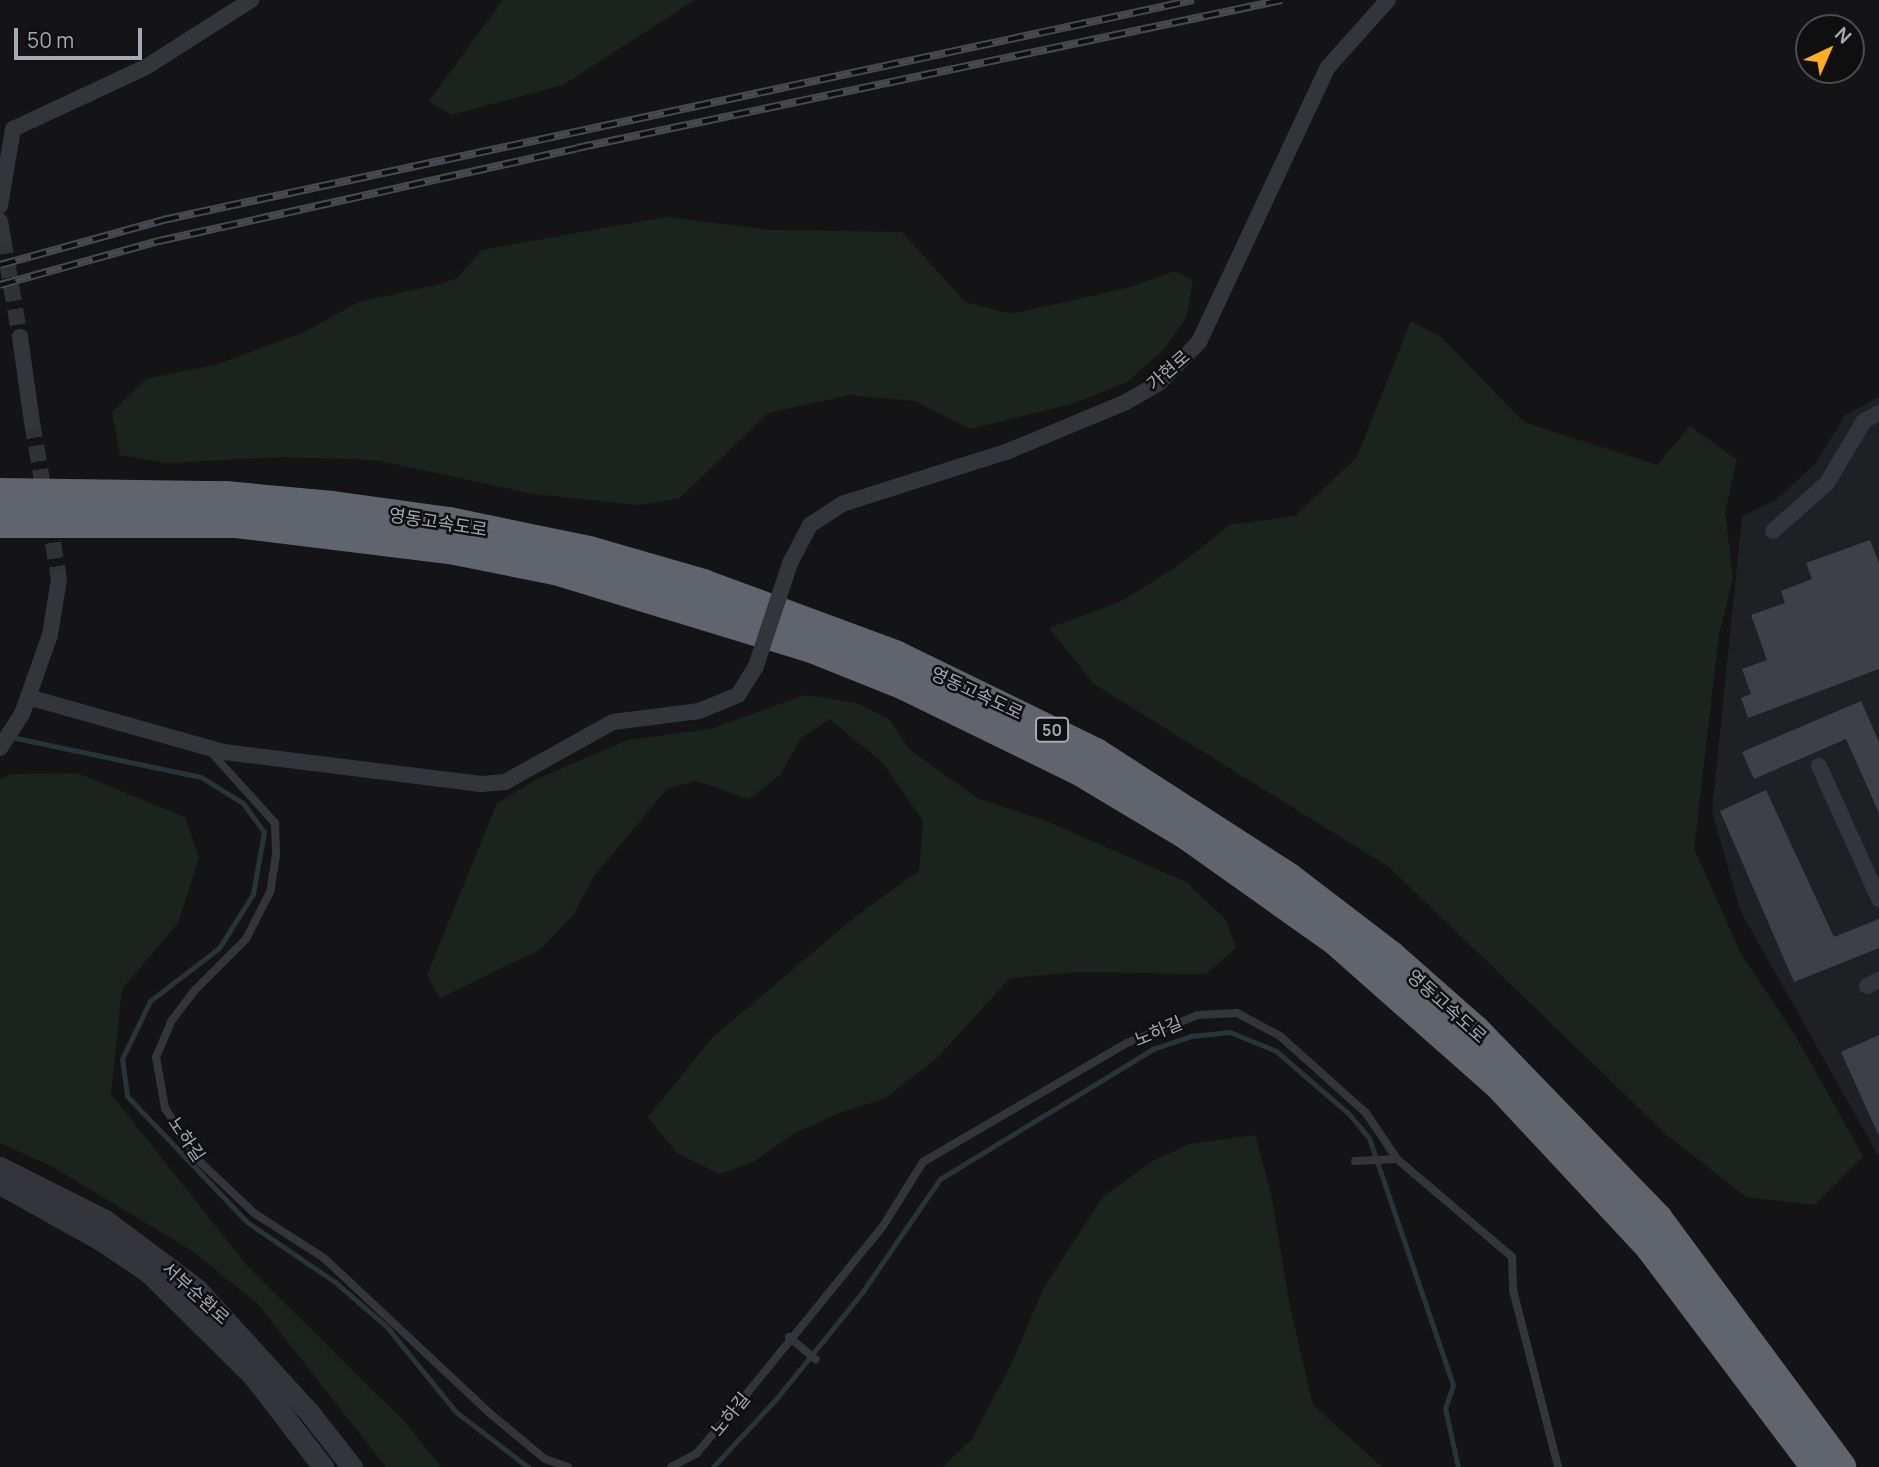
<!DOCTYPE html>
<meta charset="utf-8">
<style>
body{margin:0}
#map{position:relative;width:1879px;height:1467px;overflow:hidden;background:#141416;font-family:Manrope,"Noto Sans KR",sans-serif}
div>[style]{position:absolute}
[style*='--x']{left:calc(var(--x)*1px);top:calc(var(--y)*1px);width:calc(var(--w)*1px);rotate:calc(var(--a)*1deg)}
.built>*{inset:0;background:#1f2023}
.green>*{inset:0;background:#1b241c}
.stream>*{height:5px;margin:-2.5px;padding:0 2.5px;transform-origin:2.5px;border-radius:2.5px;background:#29333a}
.building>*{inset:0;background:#3f4046}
.minor-tunnel>*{height:16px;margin-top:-8px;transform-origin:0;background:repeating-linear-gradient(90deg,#313236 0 16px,transparent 0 24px)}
.service>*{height:8px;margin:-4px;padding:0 4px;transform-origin:4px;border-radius:4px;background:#34353b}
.minor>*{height:16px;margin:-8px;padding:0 8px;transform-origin:8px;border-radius:8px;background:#34353b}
.tertiary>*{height:21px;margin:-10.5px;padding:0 10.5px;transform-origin:10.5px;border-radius:10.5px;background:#34353b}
.motorway>*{height:30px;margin:-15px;padding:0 15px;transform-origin:15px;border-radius:15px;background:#60646c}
.rail>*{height:8px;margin-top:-4px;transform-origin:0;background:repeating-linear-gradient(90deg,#0f0f10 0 16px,#474a50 0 32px);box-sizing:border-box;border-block:2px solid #474a50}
.minor-bridge>*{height:16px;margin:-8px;padding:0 8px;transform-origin:8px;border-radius:8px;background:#34353b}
span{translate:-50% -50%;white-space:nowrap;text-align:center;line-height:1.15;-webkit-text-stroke:5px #0f0f10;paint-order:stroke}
.shield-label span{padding:2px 5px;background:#0f0f10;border:2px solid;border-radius:5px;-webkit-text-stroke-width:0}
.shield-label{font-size:16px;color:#a4aab7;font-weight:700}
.street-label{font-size:18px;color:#a4aab7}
.north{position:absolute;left:1795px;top:14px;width:70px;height:70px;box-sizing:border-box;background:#0f0f10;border:2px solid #4b4d53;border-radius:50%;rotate:44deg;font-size:19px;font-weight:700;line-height:28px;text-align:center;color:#a4aab7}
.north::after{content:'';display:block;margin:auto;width:24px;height:32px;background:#ffae22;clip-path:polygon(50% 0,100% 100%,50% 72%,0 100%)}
.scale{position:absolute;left:14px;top:28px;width:128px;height:32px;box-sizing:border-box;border:4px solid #a4aab7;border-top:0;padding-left:9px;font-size:21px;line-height:24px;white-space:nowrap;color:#a4aab7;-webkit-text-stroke:5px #0f0f10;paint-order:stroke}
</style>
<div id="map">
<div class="built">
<i style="clip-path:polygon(1879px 397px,1879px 1157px,1740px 910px,1712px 811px,1742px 516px,1777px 499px,1816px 463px,1845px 415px)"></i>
</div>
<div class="green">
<i style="clip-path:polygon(503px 0,695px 0,563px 85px,451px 115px,429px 101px)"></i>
<i style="clip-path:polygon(666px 217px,771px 230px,902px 232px,965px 302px,1011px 314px,1131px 287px,1175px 271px,1193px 280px,1187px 316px,1165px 348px,1127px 382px,1072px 404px,970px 429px,915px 401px,849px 395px,768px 413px,679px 499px,638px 505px,534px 494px,376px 460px,281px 457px,168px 463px,120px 455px,112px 412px,146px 379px,218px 364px,300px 334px,359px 302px,441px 284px,457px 278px,482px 250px)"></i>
<i style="clip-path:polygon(1411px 321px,1442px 338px,1524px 422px,1657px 465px,1690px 426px,1737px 460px,1725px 512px,1733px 578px,1719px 634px,1694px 849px,1741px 954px,1796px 1037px,1863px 1156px,1815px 1205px,1746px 1197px,1667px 1135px,1389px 867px,1094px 684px,1049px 628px,1118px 603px,1175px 568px,1230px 525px,1295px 516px,1357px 457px)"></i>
<i style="clip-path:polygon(805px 695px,856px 703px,890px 720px,910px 750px,977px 798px,1046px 821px,1186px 882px,1226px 920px,1236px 948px,1206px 974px,1077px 972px,1010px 978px,939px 1056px,886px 1098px,837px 1114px,793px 1134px,755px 1161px,720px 1174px,677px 1153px,648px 1117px,712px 1038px,856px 916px,919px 871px,923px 821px,883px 763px,830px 719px,801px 738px,780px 775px,749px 799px,696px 781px,667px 789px,595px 875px,573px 915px,541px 949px,440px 998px,427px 975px,497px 803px,537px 779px,628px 740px,710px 729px)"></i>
<i style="clip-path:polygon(77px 773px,185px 817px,199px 857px,178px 923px,122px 989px,111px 1094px,248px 1267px,404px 1421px,441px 1467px,386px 1467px,258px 1304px,194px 1252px,51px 1166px,0 1143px,0 779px,11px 774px)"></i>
<i style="clip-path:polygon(1255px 1135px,1271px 1193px,1290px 1307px,1313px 1405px,1382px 1467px,943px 1467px,972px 1439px,1011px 1365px,1044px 1287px,1103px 1197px,1151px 1162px,1190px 1144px)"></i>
</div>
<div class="stream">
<i style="--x:11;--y:737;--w:194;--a:11.9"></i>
<i style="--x:201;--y:777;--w:49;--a:31.8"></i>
<i style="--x:243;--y:803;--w:36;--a:54"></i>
<i style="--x:264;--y:832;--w:63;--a:100.1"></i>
<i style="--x:253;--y:894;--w:64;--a:122.2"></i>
<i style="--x:219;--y:948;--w:87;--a:142.5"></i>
<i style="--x:150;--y:1001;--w:64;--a:115.8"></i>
<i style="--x:122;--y:1059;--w:37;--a:82"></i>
<i style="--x:127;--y:1096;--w:174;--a:46.4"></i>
<i style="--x:247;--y:1222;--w:107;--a:34.3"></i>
<i style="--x:335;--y:1282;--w:69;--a:40.9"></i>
<i style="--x:387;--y:1327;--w:109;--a:50.9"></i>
<i style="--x:456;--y:1412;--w:91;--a:37.4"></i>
<i style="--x:713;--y:1467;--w:93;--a:-47.2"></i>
<i style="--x:776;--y:1399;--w:139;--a:-51.1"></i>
<i style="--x:863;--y:1291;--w:136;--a:-55.5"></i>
<i style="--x:940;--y:1179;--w:250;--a:-31.4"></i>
<i style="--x:1153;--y:1049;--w:40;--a:-18.9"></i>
<i style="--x:1191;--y:1036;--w:39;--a:-6"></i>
<i style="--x:1230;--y:1032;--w:50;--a:22.4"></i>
<i style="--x:1276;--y:1051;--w:96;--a:40.8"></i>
<i style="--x:1349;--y:1114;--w:31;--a:50"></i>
<i style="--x:1369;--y:1138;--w:261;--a:71.2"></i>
<i style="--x:1453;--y:1385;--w:24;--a:109"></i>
<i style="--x:1445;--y:1408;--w:60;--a:77.6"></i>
</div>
<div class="building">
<i style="clip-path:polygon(1870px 540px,1879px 563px,1879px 669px,1748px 718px,1741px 698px,1751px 694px,1742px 669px,1767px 660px,1751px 615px,1785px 603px,1781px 591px,1812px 579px,1806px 563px)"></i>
<i style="clip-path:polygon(1861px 701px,1879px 742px,1879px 813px,1846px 739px,1754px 779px,1742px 752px)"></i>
<i style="clip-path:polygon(1766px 790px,1834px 937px,1879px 919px,1879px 948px,1794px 982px,1720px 811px)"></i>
<i style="clip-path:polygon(1879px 1035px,1879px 1136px,1841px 1052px)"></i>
</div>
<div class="minor-tunnel">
<i style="--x:3;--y:238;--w:100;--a:80.3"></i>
<i style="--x:32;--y:422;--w:76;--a:80.2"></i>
<i style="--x:49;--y:519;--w:61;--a:80.5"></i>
</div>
<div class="service">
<i style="--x:210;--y:751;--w:97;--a:47.9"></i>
<i style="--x:275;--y:823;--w:32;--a:88"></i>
<i style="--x:276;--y:855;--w:37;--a:99"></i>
<i style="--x:270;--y:892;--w:53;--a:117.1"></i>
<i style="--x:246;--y:939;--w:74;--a:135"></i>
<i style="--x:194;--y:991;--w:39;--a:127"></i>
<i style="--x:171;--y:1022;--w:38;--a:113"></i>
<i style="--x:156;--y:1057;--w:52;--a:80"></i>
<i style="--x:165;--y:1108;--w:62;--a:57.6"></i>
<i style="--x:198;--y:1160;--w:77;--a:43.4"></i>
<i style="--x:254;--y:1213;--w:83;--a:32.7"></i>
<i style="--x:324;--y:1258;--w:231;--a:43.1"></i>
<i style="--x:493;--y:1416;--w:67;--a:39.6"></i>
<i style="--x:545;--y:1459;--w:24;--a:19"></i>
<i style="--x:1355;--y:1161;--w:42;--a:-2.7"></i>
<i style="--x:789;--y:1337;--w:35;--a:40"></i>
<i style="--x:671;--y:1467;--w:30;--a:-28"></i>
<i style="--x:697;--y:1453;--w:81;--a:-50"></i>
<i style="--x:749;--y:1391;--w:213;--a:-50.9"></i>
<i style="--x:883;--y:1226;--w:75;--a:-58"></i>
<i style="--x:923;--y:1162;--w:236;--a:-30.3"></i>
<i style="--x:1127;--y:1043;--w:76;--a:-21.5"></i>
<i style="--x:1198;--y:1015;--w:39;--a:-3"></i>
<i style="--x:1237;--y:1013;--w:49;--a:28.1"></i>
<i style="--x:1280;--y:1036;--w:115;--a:41.8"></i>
<i style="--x:1366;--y:1113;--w:55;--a:56"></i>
<i style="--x:1397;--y:1159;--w:151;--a:40.4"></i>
<i style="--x:1512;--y:1257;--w:33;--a:88"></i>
<i style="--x:1513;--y:1290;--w:183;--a:75.7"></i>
</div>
<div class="minor">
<i style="--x:0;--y:206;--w:78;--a:-80.4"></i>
<i style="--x:13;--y:129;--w:147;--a:-25"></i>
<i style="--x:146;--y:67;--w:125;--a:-32.5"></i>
<i style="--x:0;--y:221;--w:17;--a:80"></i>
<i style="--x:20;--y:337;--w:86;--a:82"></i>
<i style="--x:1773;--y:531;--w:72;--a:-41.6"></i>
<i style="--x:1827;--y:483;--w:72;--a:-59.2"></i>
<i style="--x:1864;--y:421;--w:17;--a:-28"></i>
<i style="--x:790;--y:563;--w:43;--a:-62.2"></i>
<i style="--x:810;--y:525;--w:38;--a:-33"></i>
<i style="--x:842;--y:504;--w:172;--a:-17.6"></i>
<i style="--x:1006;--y:452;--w:130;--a:-22.6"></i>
<i style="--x:1126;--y:402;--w:39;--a:-30"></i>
<i style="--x:1160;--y:382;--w:56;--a:-45.7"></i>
<i style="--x:1199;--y:342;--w:304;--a:-64.9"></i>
<i style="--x:1328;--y:67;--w:90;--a:-48.2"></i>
<i style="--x:28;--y:697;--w:204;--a:15.7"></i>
<i style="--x:224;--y:752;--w:259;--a:7.1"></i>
<i style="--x:481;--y:784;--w:24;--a:-5"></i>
<i style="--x:505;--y:782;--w:124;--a:-29.1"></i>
<i style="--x:613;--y:722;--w:87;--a:-7.3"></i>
<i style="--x:699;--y:711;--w:42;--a:-22.3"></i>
<i style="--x:738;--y:695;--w:34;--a:-58"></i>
<i style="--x:0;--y:748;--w:40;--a:-57.1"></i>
<i style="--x:22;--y:714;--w:84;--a:-70.5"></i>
<i style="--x:50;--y:635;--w:57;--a:-80.9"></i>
<i style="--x:1819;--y:766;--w:146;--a:65.7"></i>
<i style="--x:1867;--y:986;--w:13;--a:-27"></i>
</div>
<div class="tertiary">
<i style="--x:0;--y:1167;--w:118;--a:26.8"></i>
<i style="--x:105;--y:1220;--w:114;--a:36.8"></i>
<i style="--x:196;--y:1288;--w:168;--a:47.7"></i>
<i style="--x:309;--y:1412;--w:70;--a:52"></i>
<i style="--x:0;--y:1184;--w:117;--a:29.2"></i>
<i style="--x:102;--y:1241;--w:55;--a:34"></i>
<i style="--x:148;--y:1272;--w:148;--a:44.7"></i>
<i style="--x:253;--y:1376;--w:115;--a:52.4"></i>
</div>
<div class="motorway">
<i style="--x:0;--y:493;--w:225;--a:0.8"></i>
<i style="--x:225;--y:496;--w:108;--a:5.3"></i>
<i style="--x:333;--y:506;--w:117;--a:7.9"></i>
<i style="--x:449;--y:522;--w:143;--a:11.7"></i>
<i style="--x:589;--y:551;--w:119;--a:16.1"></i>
<i style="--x:703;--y:584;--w:205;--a:20.3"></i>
<i style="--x:895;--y:655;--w:224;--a:26"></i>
<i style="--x:1096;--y:753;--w:230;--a:32.9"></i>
<i style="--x:1289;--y:878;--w:128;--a:37.4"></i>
<i style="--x:1391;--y:956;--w:112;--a:41.4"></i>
<i style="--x:1475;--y:1030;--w:262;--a:45.9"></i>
<i style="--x:1657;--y:1218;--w:310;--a:53.5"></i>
<i style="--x:0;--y:523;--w:236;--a:0"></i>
<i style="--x:236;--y:523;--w:221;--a:7"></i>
<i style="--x:455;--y:550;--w:102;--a:11.3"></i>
<i style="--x:555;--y:570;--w:269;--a:16.9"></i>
<i style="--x:812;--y:648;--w:99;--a:21.9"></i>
<i style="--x:904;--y:685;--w:196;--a:26"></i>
<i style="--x:1080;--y:771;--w:125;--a:30.9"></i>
<i style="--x:1187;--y:835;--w:181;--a:35.4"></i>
<i style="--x:1335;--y:940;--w:219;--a:41.5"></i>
<i style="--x:1499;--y:1085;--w:221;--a:47"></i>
<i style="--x:1650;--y:1247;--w:276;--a:53"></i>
</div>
<div class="rail">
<i style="--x:0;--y:265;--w:169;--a:-15.4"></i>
<i style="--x:163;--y:220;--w:1054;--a:-12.05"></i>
<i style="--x:0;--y:285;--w:165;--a:-15.5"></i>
<i style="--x:159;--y:241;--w:428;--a:-12.5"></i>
<i style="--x:577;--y:148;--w:720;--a:-11.86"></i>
</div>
<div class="minor-bridge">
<i style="--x:756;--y:666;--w:108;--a:-71.7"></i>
</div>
<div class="shield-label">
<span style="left:1052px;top:730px">50</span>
</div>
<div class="street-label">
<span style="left:1168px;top:370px;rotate:-41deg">가현로</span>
<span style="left:438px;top:522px;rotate:9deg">영동고속도로</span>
<span style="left:977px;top:693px;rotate:25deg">영동고속도로</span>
<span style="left:1447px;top:1006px;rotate:42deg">영동고속도로</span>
<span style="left:1158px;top:1031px;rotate:-22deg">노하길</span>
<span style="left:187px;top:1139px;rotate:56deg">노하길</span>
<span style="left:196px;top:1293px;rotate:42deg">서부순환로</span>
<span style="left:730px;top:1414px;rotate:-51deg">노하길</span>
</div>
<div class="north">N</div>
<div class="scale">50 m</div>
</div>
